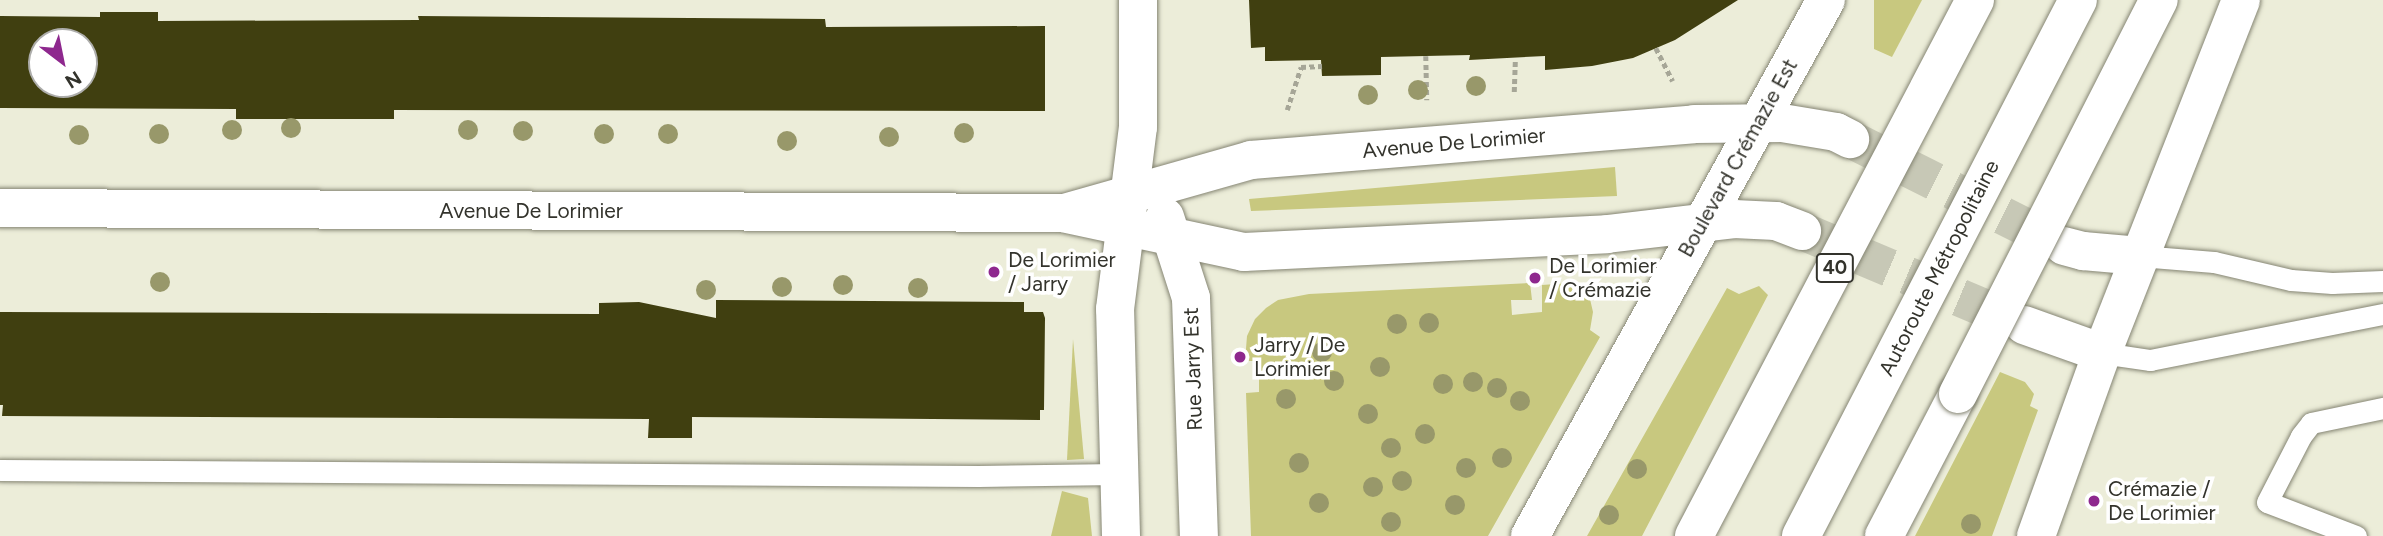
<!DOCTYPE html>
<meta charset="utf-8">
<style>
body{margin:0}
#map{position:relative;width:2383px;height:536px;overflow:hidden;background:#ecedd9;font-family:Figtree,sans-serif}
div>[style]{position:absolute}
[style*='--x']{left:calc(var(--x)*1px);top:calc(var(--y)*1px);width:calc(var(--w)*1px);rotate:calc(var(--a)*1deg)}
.green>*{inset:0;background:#c8c87f}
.building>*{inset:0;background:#403f10}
.secondary-tunnel>*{height:38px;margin-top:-19px;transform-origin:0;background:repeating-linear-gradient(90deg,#c7c8b6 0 38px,transparent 0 57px)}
.path>*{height:4.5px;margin-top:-2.25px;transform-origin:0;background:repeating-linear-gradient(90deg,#a6a697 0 5px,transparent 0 8.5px)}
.roads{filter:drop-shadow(0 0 2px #858573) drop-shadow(0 0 2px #858573)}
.service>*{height:21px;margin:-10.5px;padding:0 10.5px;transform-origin:10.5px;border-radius:10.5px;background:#fff}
.secondary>*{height:38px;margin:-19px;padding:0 19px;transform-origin:19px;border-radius:19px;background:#fff}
.motorway>*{height:38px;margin:-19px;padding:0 19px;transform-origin:19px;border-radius:19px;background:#fff}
.bridges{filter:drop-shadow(0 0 2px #858573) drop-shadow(0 0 2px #858573)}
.motorway-bridge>*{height:38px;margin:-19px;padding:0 19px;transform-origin:19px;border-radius:19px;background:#fff}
.trees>*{width:20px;height:20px;margin:-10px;border-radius:50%;background:#98986a}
.dots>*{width:19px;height:19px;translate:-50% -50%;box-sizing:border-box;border:4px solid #fff;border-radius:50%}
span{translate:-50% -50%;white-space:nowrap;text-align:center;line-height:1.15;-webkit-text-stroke:7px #fff;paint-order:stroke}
.shield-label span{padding:2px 5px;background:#fff;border:2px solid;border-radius:5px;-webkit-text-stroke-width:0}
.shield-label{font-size:19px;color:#33332c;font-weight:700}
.street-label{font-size:21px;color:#33332c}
.poi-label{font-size:21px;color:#33332c}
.left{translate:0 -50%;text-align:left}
.north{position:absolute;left:28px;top:28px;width:70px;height:70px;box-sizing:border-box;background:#fff;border:2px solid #adadab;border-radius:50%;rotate:148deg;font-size:19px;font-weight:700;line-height:28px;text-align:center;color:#33332c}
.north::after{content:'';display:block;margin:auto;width:24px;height:32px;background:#8e288e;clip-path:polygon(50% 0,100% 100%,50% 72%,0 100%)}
</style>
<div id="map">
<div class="green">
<i style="clip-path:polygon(1874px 0,1922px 0,1892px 57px,1874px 49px)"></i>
<i style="clip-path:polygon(1615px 167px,1617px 196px,1251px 211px,1249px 199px)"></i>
<i style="clip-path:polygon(1530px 283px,1532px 300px,1511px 300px,1512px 315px,1542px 312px,1542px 285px,1570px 283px,1583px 289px,1590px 299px,1593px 312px,1590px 330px,1600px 337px,1488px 536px,1251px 536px,1246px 393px,1259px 392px,1259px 361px,1245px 361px,1247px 336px,1255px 319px,1266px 308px,1278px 300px,1309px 294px)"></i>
<i style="clip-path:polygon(1759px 286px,1768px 295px,1642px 536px,1587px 536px,1727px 288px,1739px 294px)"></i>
<i style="clip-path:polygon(1073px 339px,1084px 459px,1067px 460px)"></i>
<i style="clip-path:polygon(2000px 372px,2025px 382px,2034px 394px,2030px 406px,2038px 410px,1992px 536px,1915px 536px)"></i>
<i style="clip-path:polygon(1062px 491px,1088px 498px,1092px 536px,1051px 536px)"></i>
</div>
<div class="building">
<i style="clip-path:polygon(1249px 0,1738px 0,1675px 40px,1633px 58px,1592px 66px,1545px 70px,1545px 56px,1469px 60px,1470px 55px,1381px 57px,1381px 75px,1322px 76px,1321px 60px,1265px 61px,1265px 47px,1251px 48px)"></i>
<i style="clip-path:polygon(evenodd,100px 12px,158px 12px,158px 21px,419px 20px,418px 16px,825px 19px,826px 27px,1045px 26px,1045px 111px,394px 110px,394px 119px,236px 119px,236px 109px,0 108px,0 16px,100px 17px,100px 12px,42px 42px,84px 42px,84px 84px,42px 84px,42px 42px)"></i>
<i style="clip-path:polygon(716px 300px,1024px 302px,1024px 312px,1043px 312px,1045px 318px,1044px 410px,1040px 410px,1040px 420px,692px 417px,692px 438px,648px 438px,649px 419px,2px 416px,3px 405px,0 405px,0 312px,599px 314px,599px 303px,639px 302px,716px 318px)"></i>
</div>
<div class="secondary-tunnel">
<i style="--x:1850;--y:139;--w:239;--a:26.6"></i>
<i style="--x:1802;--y:231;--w:241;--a:22.9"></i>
</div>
<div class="path">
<i style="--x:1656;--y:48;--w:37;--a:63"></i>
<i style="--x:1426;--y:56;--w:44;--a:88.7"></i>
<i style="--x:1514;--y:92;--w:34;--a:-88"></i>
<i style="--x:1287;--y:110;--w:45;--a:-72"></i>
<i style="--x:1301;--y:67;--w:21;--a:-3"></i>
</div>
<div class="roads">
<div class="service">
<i style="--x:2140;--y:256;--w:74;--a:4.6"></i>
<i style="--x:2214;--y:262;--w:79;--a:13.2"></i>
<i style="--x:2291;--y:280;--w:41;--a:4.2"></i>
<i style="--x:2332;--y:283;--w:51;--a:-2.2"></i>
<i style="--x:2102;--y:353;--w:49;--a:8.3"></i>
<i style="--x:2150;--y:360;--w:237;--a:-11.2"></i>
<i style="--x:0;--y:470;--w:978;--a:0.35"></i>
<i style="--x:978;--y:476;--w:140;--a:-0.8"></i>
<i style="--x:2356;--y:536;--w:95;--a:-159.1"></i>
<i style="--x:2267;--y:502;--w:74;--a:-62.7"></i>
<i style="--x:2301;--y:436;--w:16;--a:-52"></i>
<i style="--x:2311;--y:423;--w:74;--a:-11.8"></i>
</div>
<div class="secondary">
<i style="--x:0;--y:208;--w:1062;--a:0.27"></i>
<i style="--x:1062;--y:213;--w:186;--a:12.1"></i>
<i style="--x:1244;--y:252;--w:363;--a:-2.8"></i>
<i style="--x:1607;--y:234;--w:128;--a:-6.7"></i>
<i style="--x:1734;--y:219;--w:42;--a:2.7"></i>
<i style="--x:1776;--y:221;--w:28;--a:21"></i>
<i style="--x:1064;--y:213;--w:194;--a:-15.8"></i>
<i style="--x:1251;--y:160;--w:444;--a:-4.6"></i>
<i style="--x:1694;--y:124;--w:88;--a:-0.7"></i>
<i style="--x:1782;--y:123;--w:55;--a:9.5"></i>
<i style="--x:1836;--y:132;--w:16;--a:27"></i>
<i style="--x:1165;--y:217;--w:85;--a:72.2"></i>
<i style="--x:1191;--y:298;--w:238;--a:88.1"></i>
<i style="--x:2064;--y:246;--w:20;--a:15"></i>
<i style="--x:2083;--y:251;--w:57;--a:5"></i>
<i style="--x:2024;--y:325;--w:83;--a:19.7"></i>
<i style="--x:1121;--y:536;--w:227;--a:-91.5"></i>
<i style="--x:1115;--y:309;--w:183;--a:-82.8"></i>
<i style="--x:1138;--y:127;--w:127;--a:-90"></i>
<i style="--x:1530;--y:536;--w:612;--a:-61.09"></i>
<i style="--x:2036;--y:536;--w:195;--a:-70.2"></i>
<i style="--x:2102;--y:353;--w:379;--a:-68.5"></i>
</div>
<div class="motorway">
<i style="--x:1884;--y:536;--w:160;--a:-62.5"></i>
</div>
</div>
<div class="bridges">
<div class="motorway-bridge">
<i style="--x:1958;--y:394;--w:442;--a:-63"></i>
<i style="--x:1694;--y:536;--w:605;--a:-62.33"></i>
<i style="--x:1801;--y:536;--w:603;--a:-62.67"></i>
</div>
</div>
<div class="trees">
<i style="left:1476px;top:86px"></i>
<i style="left:1418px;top:90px"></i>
<i style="left:1368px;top:95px"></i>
<i style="left:291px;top:128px"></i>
<i style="left:232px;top:130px"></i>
<i style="left:468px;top:130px"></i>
<i style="left:523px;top:131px"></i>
<i style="left:964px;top:133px"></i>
<i style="left:159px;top:134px"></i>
<i style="left:604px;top:134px"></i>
<i style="left:668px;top:134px"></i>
<i style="left:79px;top:135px"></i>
<i style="left:889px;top:137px"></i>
<i style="left:787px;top:141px"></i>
<i style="left:160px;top:282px"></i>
<i style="left:843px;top:285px"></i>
<i style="left:782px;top:287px"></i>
<i style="left:918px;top:288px"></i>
<i style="left:706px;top:290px"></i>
<i style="left:1429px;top:323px"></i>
<i style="left:1397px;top:324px"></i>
<i style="left:1322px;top:352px"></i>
<i style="left:1380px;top:367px"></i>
<i style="left:1334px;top:381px"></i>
<i style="left:1473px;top:382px"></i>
<i style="left:1443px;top:384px"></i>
<i style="left:1497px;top:388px"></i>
<i style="left:1286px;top:399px"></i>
<i style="left:1520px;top:401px"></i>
<i style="left:1368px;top:414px"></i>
<i style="left:1425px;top:434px"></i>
<i style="left:1391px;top:448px"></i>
<i style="left:1502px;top:458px"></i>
<i style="left:1299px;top:463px"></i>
<i style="left:1466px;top:468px"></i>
<i style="left:1637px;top:469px"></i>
<i style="left:1402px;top:481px"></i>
<i style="left:1373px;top:487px"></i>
<i style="left:1319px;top:503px"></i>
<i style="left:1455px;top:505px"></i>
<i style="left:1609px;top:515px"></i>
<i style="left:1391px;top:522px"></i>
<i style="left:1971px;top:524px"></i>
</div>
<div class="dots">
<i style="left:994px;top:272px;background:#8e288e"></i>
<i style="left:1535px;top:278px;background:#8e288e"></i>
<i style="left:1240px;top:357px;background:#8e288e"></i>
<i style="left:2094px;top:501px;background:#8e288e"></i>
</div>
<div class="shield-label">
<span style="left:1835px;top:268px">40</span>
</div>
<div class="street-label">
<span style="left:1454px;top:143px;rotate:-5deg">Avenue De Lorimier</span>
<span style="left:1738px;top:158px;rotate:-61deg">Boulevard Crémazie Est</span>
<span style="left:531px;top:211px">Avenue De Lorimier</span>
<span style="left:1939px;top:268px;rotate:-63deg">Autoroute Métropolitaine</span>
<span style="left:1193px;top:369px;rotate:-92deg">Rue Jarry Est</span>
</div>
<div class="poi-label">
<span class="left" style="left:1008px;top:272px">De Lorimier<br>/ Jarry</span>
<span class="left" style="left:1549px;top:278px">De Lorimier<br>/ Crémazie</span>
<span class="left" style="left:1254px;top:357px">Jarry / De<br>Lorimier</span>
<span class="left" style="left:2108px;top:501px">Crémazie /<br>De Lorimier</span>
</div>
<div class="north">N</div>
</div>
